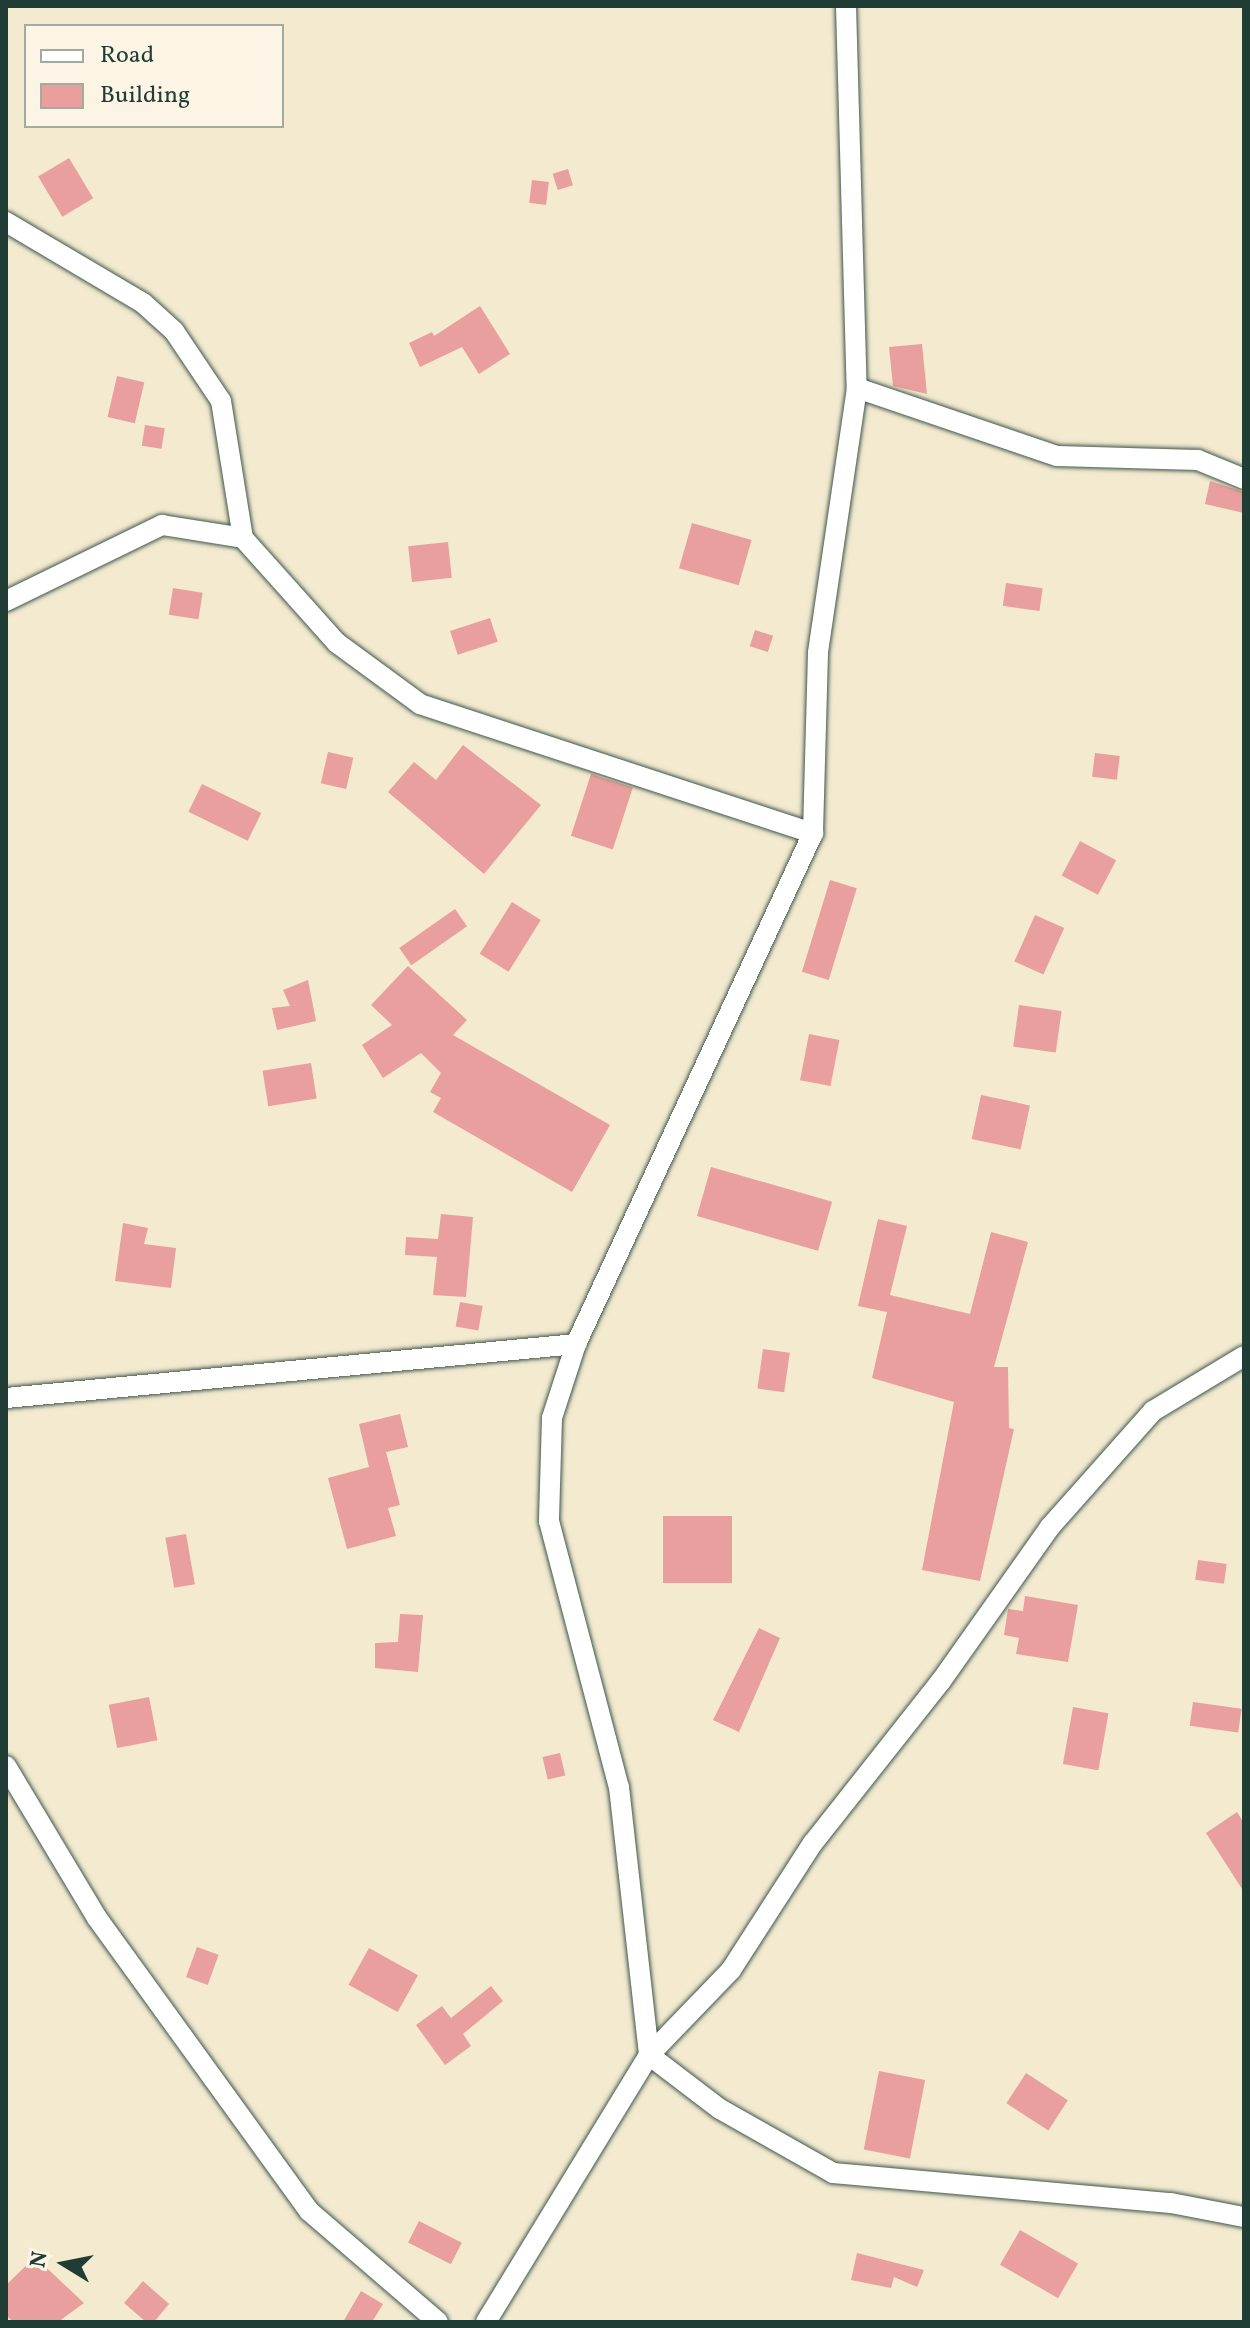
<!DOCTYPE html>
<style>
body{margin:0}
#map{position:relative;width:1250px;height:2328px;overflow:hidden;background:#f3ead0;font-family:Vollkorn,serif}
div>[style]{position:absolute}
[style*='--x']{left:calc(var(--x)*1px);top:calc(var(--y)*1px);width:calc(var(--w)*1px);rotate:calc(var(--a)*1deg)}
.building>*{inset:0;background:#e99f9d;transform-origin:0 0}
.roads{filter:drop-shadow(0 0 2px #3f574b) drop-shadow(0 0 2px #3f574b)}
.street>*{height:20px;margin:-10px;padding:0 10px;transform-origin:10px;border-radius:10px;background:#fff}
span{translate:-50% -50%;white-space:nowrap;text-align:center;line-height:1.15;-webkit-text-stroke:7px #fcf5e5;paint-order:stroke}
.frame{position:absolute;inset:0;border:8px solid #1f3d34;pointer-events:none}
.legend{position:absolute;left:24px;top:24px;width:260px;height:104px;box-sizing:border-box;background:#fcf5e5;border:2px solid #a4ab9e;margin:0;padding:10px 14px;list-style:none;font-size:24px;color:#1f3d34}
.legend li{display:flex;align-items:center;gap:16px;height:40px}
.legend b{width:40px;border:2px solid #a4ab9e}
.north{position:absolute;left:24px;top:2224px;width:80px;height:80px;-webkit-text-stroke:6px #fcf5e5;paint-order:stroke;rotate:280deg;font-size:22px;font-weight:700;line-height:32px;text-align:center;color:#1f3d34}
.north::after{content:'';display:block;margin:auto;width:28px;height:36px;background:#1f3d34;clip-path:polygon(50% 0,100% 100%,50% 72%,0 100%)}
</style>
<div id="map">
<div class="building">
<i style="left:69px;top:158px;width:47px;height:36px;rotate:59deg"></i>
<i style="left:568px;top:169px;width:17px;height:16px;rotate:73deg"></i>
<i style="left:532px;top:180px;width:17px;height:23px;rotate:7deg"></i>
<i style="clip-path:polygon(480px 306px,510px 354px,479px 374px,462px 347px,420px 367px,409px 343px,432px 332px,434px 336px)"></i>
<i style="clip-path:polygon(922px 344px,927px 394px,893px 386px,889px 347px)"></i>
<i style="left:117px;top:376px;width:28px;height:42px;rotate:13deg"></i>
<i style="left:145px;top:425px;width:20px;height:21px;rotate:9deg"></i>
<i style="clip-path:polygon(1210px 481px,1244px 492px,1244px 513px,1205px 504px)"></i>
<i style="left:692px;top:523px;width:62px;height:47px;rotate:16deg"></i>
<i style="left:448px;top:542px;width:36px;height:40px;rotate:84deg"></i>
<i style="left:1006px;top:583px;width:37px;height:23px;rotate:8deg"></i>
<i style="left:173px;top:588px;width:30px;height:27px;rotate:9deg"></i>
<i style="left:490px;top:618px;width:25px;height:42px;rotate:72deg"></i>
<i style="left:755px;top:630px;width:19px;height:17px;rotate:18deg"></i>
<i style="clip-path:polygon(463px 745px,541px 805px,484px 874px,388px 792px,414px 762px,436px 780px)"></i>
<i style="left:328px;top:752px;width:26px;height:32px;rotate:13deg"></i>
<i style="left:1095px;top:753px;width:25px;height:24px;rotate:7deg"></i>
<i style="left:591px;top:774px;width:44px;height:65px;rotate:18deg"></i>
<i style="left:202px;top:784px;width:66px;height:31px;rotate:26deg"></i>
<i style="left:1080px;top:841px;width:41px;height:39px;rotate:28deg"></i>
<i style="left:830px;top:880px;width:28px;height:96px;rotate:17deg"></i>
<i style="left:512px;top:902px;width:34px;height:61px;rotate:32deg"></i>
<i style="left:455px;top:909px;width:21px;height:68px;rotate:55deg"></i>
<i style="left:1035px;top:915px;width:32px;height:51px;rotate:24deg"></i>
<i style="clip-path:polygon(408px 966px,467px 1020px,453px 1035px,610px 1125px,572px 1192px,433px 1112px,441px 1098px,430px 1092px,441px 1073px,421px 1053px,383px 1078px,362px 1045px,392px 1025px,371px 1005px)"></i>
<i style="clip-path:polygon(308px 980px,316px 1021px,277px 1030px,272px 1008px,290px 1006px,283px 990px)"></i>
<i style="left:1019px;top:1005px;width:43px;height:42px;rotate:8deg"></i>
<i style="left:809px;top:1034px;width:31px;height:47px;rotate:11deg"></i>
<i style="left:311px;top:1063px;width:36px;height:49px;rotate:81deg"></i>
<i style="left:981px;top:1095px;width:50px;height:45px;rotate:12deg"></i>
<i style="left:711px;top:1167px;width:126px;height:51px;rotate:16deg"></i>
<i style="clip-path:polygon(441px 1214px,473px 1217px,466px 1297px,433px 1295px,437px 1257px,405px 1255px,406px 1237px,438px 1239px)"></i>
<i style="clip-path:polygon(878px 1219px,907px 1226px,890px 1295px,970px 1314px,991px 1232px,1028px 1242px,994px 1367px,1008px 1367px,1009px 1428px,1014px 1429px,980px 1581px,922px 1570px,954px 1402px,872px 1378px,887px 1312px,858px 1306px)"></i>
<i style="clip-path:polygon(123px 1223px,148px 1228px,144px 1244px,176px 1248px,171px 1288px,115px 1281px)"></i>
<i style="left:460px;top:1302px;width:23px;height:25px;rotate:10deg"></i>
<i style="left:763px;top:1349px;width:27px;height:40px;rotate:8deg"></i>
<i style="clip-path:polygon(400px 1414px,408px 1447px,386px 1452px,400px 1505px,388px 1508px,396px 1536px,347px 1549px,328px 1478px,369px 1467px,359px 1424px)"></i>
<i style="left:663px;top:1516px;width:69px;height:67px"></i>
<i style="left:186px;top:1534px;width:51px;height:21px;rotate:80deg"></i>
<i style="left:1198px;top:1560px;width:29px;height:20px;rotate:8deg"></i>
<i style="clip-path:polygon(1025px 1596px,1078px 1605px,1068px 1662px,1016px 1654px,1019px 1638px,1004px 1635px,1008px 1609px,1023px 1611px)"></i>
<i style="clip-path:polygon(400px 1614px,423px 1615px,418px 1672px,375px 1668px,375px 1643px,398px 1642px)"></i>
<i style="clip-path:polygon(759px 1628px,780px 1638px,739px 1732px,713px 1720px)"></i>
<i style="left:149px;top:1697px;width:44px;height:41px;rotate:79deg"></i>
<i style="left:1193px;top:1702px;width:49px;height:24px;rotate:8deg"></i>
<i style="left:1073px;top:1707px;width:36px;height:58px;rotate:10deg"></i>
<i style="left:560px;top:1753px;width:23px;height:18px;rotate:77deg"></i>
<i style="clip-path:polygon(1237px 1812px,1244px 1823px,1244px 1892px,1206px 1833px)"></i>
<i style="left:197px;top:1947px;width:23px;height:32px;rotate:20deg"></i>
<i style="left:369px;top:1948px;width:56px;height:42px;rotate:29deg"></i>
<i style="clip-path:polygon(491px 1986px,503px 2001px,463px 2034px,471px 2046px,445px 2065px,416px 2025px,442px 2006px,451px 2018px)"></i>
<i style="left:879px;top:2071px;width:47px;height:80px;rotate:11deg"></i>
<i style="left:1026px;top:2073px;width:50px;height:36px;rotate:33deg"></i>
<i style="left:419px;top:2221px;width:48px;height:24px;rotate:27deg"></i>
<i style="left:1020px;top:2230px;width:67px;height:40px;rotate:30deg"></i>
<i style="clip-path:polygon(857px 2253px,924px 2270px,917px 2287px,894px 2277px,891px 2288px,851px 2280px)"></i>
<i style="clip-path:polygon(35px 2257px,84px 2303px,58px 2322px,13px 2322px,6px 2315px,6px 2285px)"></i>
<i style="clip-path:polygon(143px 2281px,169px 2304px,154px 2322px,146px 2322px,124px 2303px)"></i>
<i style="clip-path:polygon(361px 2291px,383px 2304px,372px 2322px,343px 2322px)"></i>
</div>
<div class="roads">
<div class="street">
<i style="--x:846;--y:6;--w:382;--a:88.4"></i>
<i style="--x:857;--y:388;--w:268;--a:98.4"></i>
<i style="--x:818;--y:653;--w:180;--a:91.6"></i>
<i style="--x:813;--y:833;--w:563;--a:114.88"></i>
<i style="--x:576;--y:1344;--w:78;--a:108"></i>
<i style="--x:552;--y:1418;--w:103;--a:91.7"></i>
<i style="--x:549;--y:1521;--w:275;--a:75.3"></i>
<i style="--x:619;--y:1787;--w:270;--a:83.6"></i>
<i style="--x:649;--y:2055;--w:89;--a:37.3"></i>
<i style="--x:720;--y:2109;--w:130;--a:29.5"></i>
<i style="--x:833;--y:2173;--w:339;--a:5.1"></i>
<i style="--x:1171;--y:2203;--w:74;--a:10.9"></i>
<i style="--x:6;--y:222;--w:159;--a:30.6"></i>
<i style="--x:143;--y:303;--w:42;--a:42.1"></i>
<i style="--x:174;--y:331;--w:84;--a:56.1"></i>
<i style="--x:221;--y:401;--w:139;--a:80.9"></i>
<i style="--x:243;--y:538;--w:141;--a:48.2"></i>
<i style="--x:337;--y:643;--w:103;--a:36.3"></i>
<i style="--x:420;--y:704;--w:414;--a:18.2"></i>
<i style="--x:857;--y:388;--w:211;--a:18.8"></i>
<i style="--x:1057;--y:456;--w:141;--a:1.6"></i>
<i style="--x:1198;--y:460;--w:50;--a:22.4"></i>
<i style="--x:6;--y:601;--w:174;--a:-26"></i>
<i style="--x:162;--y:525;--w:82;--a:9.1"></i>
<i style="--x:6;--y:1398;--w:573;--a:-5.41"></i>
<i style="--x:6;--y:1766;--w:177;--a:59.1"></i>
<i style="--x:97;--y:1918;--w:362;--a:54.1"></i>
<i style="--x:309;--y:2211;--w:170;--a:40.7"></i>
<i style="--x:486;--y:2322;--w:313;--a:-58.6"></i>
<i style="--x:649;--y:2055;--w:118;--a:-46"></i>
<i style="--x:731;--y:1970;--w:151;--a:-57.2"></i>
<i style="--x:813;--y:1843;--w:206;--a:-51.7"></i>
<i style="--x:941;--y:1681;--w:189;--a:-54.7"></i>
<i style="--x:1050;--y:1527;--w:155;--a:-48.4"></i>
<i style="--x:1153;--y:1411;--w:106;--a:-31.1"></i>
</div>
</div>
<div class="frame"></div>
<ul class="legend">
<li><b style="height:10px;background:#fff"></b>Road</li>
<li><b style="height:22px;background:#e99f9d"></b>Building</li>
</ul>
<div class="north">N</div>
</div>
